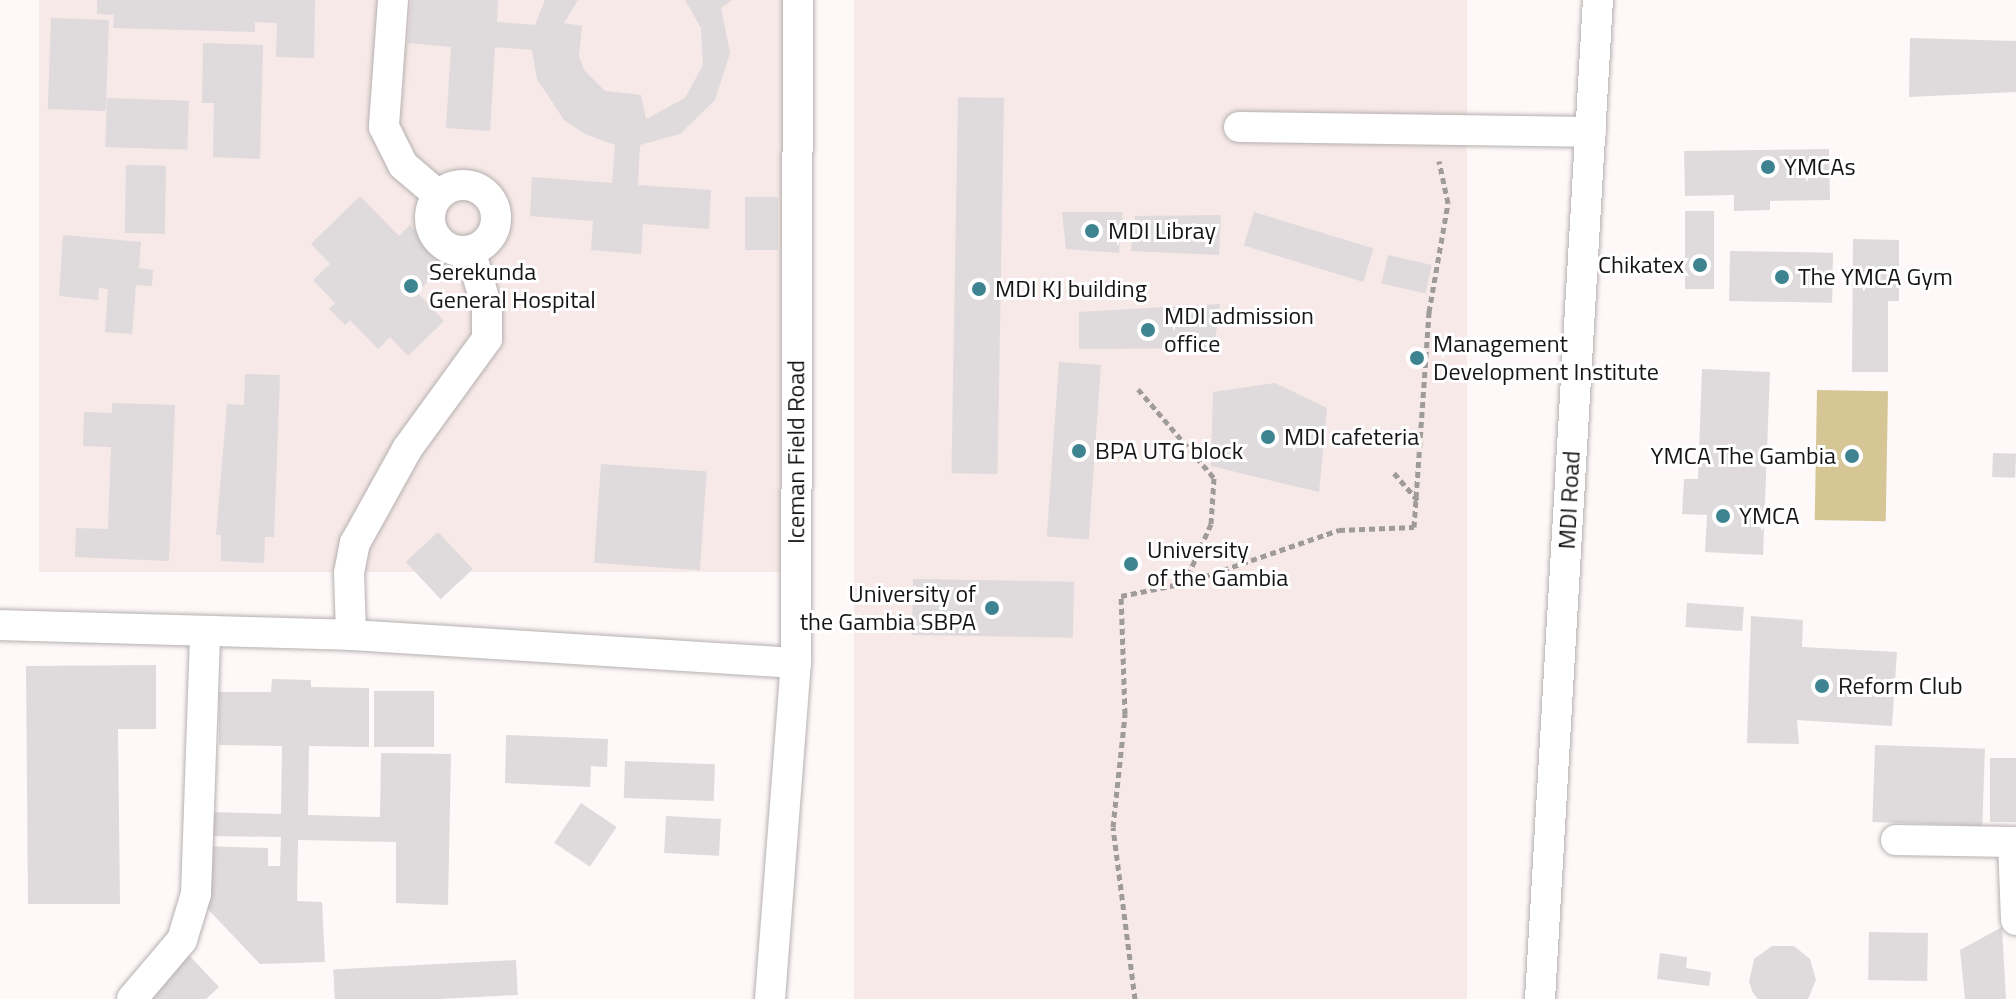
<!DOCTYPE html>
<style>
body{margin:0}
#map{position:relative;width:2016px;height:999px;overflow:hidden;background:#fef8f8;font-family:"Titillium Web",sans-serif}
div>[style]{position:absolute}
[style*='--x']{left:calc(var(--x)*1px);top:calc(var(--y)*1px);width:calc(var(--w)*1px);rotate:calc(var(--a)*1deg)}
.built>*{inset:0;background:#f6e9e7;transform-origin:0 0}
.green>*{inset:0;background:#d6c696;transform-origin:0 0}
.building>*{inset:0;background:#dfdadc;transform-origin:0 0}
.path>*{height:5px;margin-top:-2.5px;transform-origin:0;background:repeating-linear-gradient(90deg,#a09b9b 0 6px,transparent 0 10px)}
.roads{filter:drop-shadow(0 0 2px #b6b0b0) drop-shadow(0 0 2px #b6b0b0)}
.minor>*{height:30px;margin:-15px;padding:0 15px;transform-origin:15px;border-radius:15px;background:#fff}
.minor>.ring{margin:-15px;padding:0;box-sizing:content-box;background:none;border:30px solid #fff;border-radius:50%}
.dots>*{width:22px;height:22px;translate:-50% -50%;box-sizing:border-box;border:4px solid #fff;border-radius:50%}
span{translate:-50% -50%;white-space:nowrap;text-align:center;line-height:1.15;-webkit-text-stroke:6px #fff;paint-order:stroke}
.poi-label{font-size:24px;color:#171515}
.left{translate:0 -50%;text-align:left}
.right{translate:-100% -50%;text-align:right}
.street-label{font-size:24px;color:#171515}
</style>
<div id="map">
<div class="built">
<i style="left:39px;top:0;width:748px;height:572px"></i>
<i style="left:854px;top:0;width:613px;height:1000px"></i>
</div>
<div class="green">
<i style="left:1817px;top:390px;width:71px;height:130px;rotate:1deg"></i>
</div>
<div class="building">
<i style="clip-path:polygon(97px 0,315px 0,314px 58px,276px 57px,277px 23px,255px 22px,255px 32px,113px 28px,114px 15px,97px 14px)"></i>
<i style="clip-path:polygon(411px 0,498px 0,497px 22px,535px 25px,545px 0,578px 0,564px 23px,582px 26px,579px 56px,584px 70px,605px 91px,641px 95px,646px 119px,685px 98px,703px 65px,701px 28px,685px 0,732px 0,721px 8px,730px 53px,715px 100px,680px 134px,640px 145px,638px 185px,711px 190px,709px 229px,643px 224px,641px 254px,591px 250px,593px 221px,530px 216px,532px 177px,612px 183px,615px 145px,585px 134px,564px 120px,537px 79px,532px 50px,495px 47px,490px 131px,446px 128px,451px 47px,408px 43px)"></i>
<i style="left:51px;top:18px;width:58px;height:91px;rotate:2deg"></i>
<i style="clip-path:polygon(1910px 38px,2016px 41px,2016px 92px,1909px 97px)"></i>
<i style="clip-path:polygon(203px 43px,263px 45px,260px 159px,213px 157px,214px 103px,202px 103px)"></i>
<i style="left:107px;top:98px;width:82px;height:49px;rotate:2deg"></i>
<i style="left:1004px;top:98px;width:376px;height:46px;rotate:91deg"></i>
<i style="clip-path:polygon(1829px 149px,1830px 200px,1770px 201px,1770px 210px,1734px 211px,1734px 195px,1685px 196px,1684px 151px)"></i>
<i style="left:126px;top:165px;width:40px;height:68px;rotate:1deg"></i>
<i style="clip-path:polygon(360px 196px,399px 236px,410px 225px,447px 264px,417px 292px,444px 321px,408px 356px,390px 337px,378px 349px,350px 320px,345px 325px,329px 309px,335px 303px,313px 280px,330px 264px,311px 244px)"></i>
<i style="left:745px;top:197px;width:33px;height:53px"></i>
<i style="left:1685px;top:211px;width:29px;height:78px"></i>
<i style="clip-path:polygon(1062px 212px,1123px 212px,1119px 253px,1066px 249px)"></i>
<i style="left:1254px;top:212px;width:125px;height:35px;rotate:17deg"></i>
<i style="clip-path:polygon(1221px 215px,1219px 255px,1131px 251px,1135px 216px)"></i>
<i style="clip-path:polygon(63px 235px,141px 242px,139px 268px,153px 270px,152px 286px,136px 285px,132px 334px,105px 332px,108px 289px,99px 288px,98px 300px,59px 296px)"></i>
<i style="clip-path:polygon(1853px 239px,1899px 240px,1899px 301px,1888px 301px,1888px 372px,1852px 372px)"></i>
<i style="left:1730px;top:251px;width:103px;height:50px;rotate:1deg"></i>
<i style="left:1388px;top:255px;width:45px;height:29px;rotate:13deg"></i>
<i style="clip-path:polygon(1220px 304px,1214px 348px,1079px 349px,1079px 312px)"></i>
<i style="left:1059px;top:362px;width:42px;height:175px;rotate:4deg"></i>
<i style="clip-path:polygon(1702px 369px,1770px 372px,1763px 555px,1705px 552px,1707px 515px,1682px 514px,1684px 479px,1698px 479px)"></i>
<i style="clip-path:polygon(245px 374px,280px 375px,274px 537px,265px 537px,264px 563px,221px 561px,221px 535px,216px 535px,227px 404px,244px 405px)"></i>
<i style="clip-path:polygon(1275px 383px,1327px 408px,1319px 492px,1211px 466px,1213px 392px)"></i>
<i style="clip-path:polygon(112px 403px,175px 405px,169px 561px,75px 557px,76px 528px,108px 529px,111px 447px,83px 446px,84px 412px,112px 413px)"></i>
<i style="left:1993px;top:453px;width:23px;height:24px;rotate:2deg"></i>
<i style="left:601px;top:464px;width:106px;height:99px;rotate:4deg"></i>
<i style="left:438px;top:532px;width:51px;height:44px;rotate:47deg"></i>
<i style="left:913px;top:579px;width:161px;height:56px;rotate:1deg"></i>
<i style="left:1687px;top:603px;width:57px;height:24px;rotate:4deg"></i>
<i style="clip-path:polygon(1751px 616px,1803px 620px,1802px 647px,1897px 652px,1892px 726px,1797px 720px,1799px 744px,1747px 743px)"></i>
<i style="clip-path:polygon(156px 665px,156px 729px,118px 729px,120px 904px,28px 904px,26px 666px)"></i>
<i style="clip-path:polygon(272px 679px,311px 680px,311px 687px,369px 688px,369px 747px,309px 746px,308px 815px,380px 817px,381px 753px,451px 754px,448px 905px,396px 903px,396px 842px,298px 840px,297px 901px,322px 902px,325px 962px,260px 964px,202px 903px,203px 846px,268px 848px,268px 866px,280px 866px,281px 837px,210px 836px,211px 812px,281px 814px,282px 746px,219px 745px,219px 692px,271px 692px)"></i>
<i style="left:374px;top:691px;width:60px;height:56px"></i>
<i style="clip-path:polygon(506px 735px,608px 739px,607px 767px,591px 766px,590px 787px,505px 783px)"></i>
<i style="left:1875px;top:745px;width:110px;height:77px;rotate:2deg"></i>
<i style="left:1990px;top:758px;width:26px;height:64px"></i>
<i style="left:625px;top:761px;width:90px;height:37px;rotate:2deg"></i>
<i style="left:581px;top:803px;width:43px;height:48px;rotate:34deg"></i>
<i style="left:666px;top:816px;width:55px;height:37px;rotate:3deg"></i>
<i style="clip-path:polygon(2002px 927px,2006px 999px,1965px 999px,1960px 950px)"></i>
<i style="left:1869px;top:932px;width:59px;height:48px;rotate:1deg"></i>
<i style="clip-path:polygon(1772px 946px,1794px 946px,1810px 959px,1816px 980px,1808px 999px,1758px 999px,1753px 993px,1749px 982px,1754px 959px)"></i>
<i style="clip-path:polygon(185px 951px,219px 987px,206px 999px,137px 999px)"></i>
<i style="clip-path:polygon(1660px 953px,1687px 957px,1686px 968px,1711px 972px,1709px 986px,1657px 979px)"></i>
<i style="left:516px;top:960px;width:35px;height:183px;rotate:87deg"></i>
</div>
<div class="path">
<i style="--x:1138;--y:389;--w:117;--a:49.5"></i>
<i style="--x:1214;--y:478;--w:46;--a:93.7"></i>
<i style="--x:1211;--y:524;--w:64;--a:114.1"></i>
<i style="--x:1394;--y:473;--w:37;--a:49"></i>
<i style="--x:1135;--y:999;--w:173;--a:-97.3"></i>
<i style="--x:1113;--y:827;--w:114;--a:-83.9"></i>
<i style="--x:1125;--y:714;--w:118;--a:-91.9"></i>
<i style="--x:1121;--y:596;--w:65;--a:-11.5"></i>
<i style="--x:1185;--y:583;--w:163;--a:-19"></i>
<i style="--x:1339;--y:530;--w:75;--a:-2.3"></i>
<i style="--x:1414;--y:527;--w:216;--a:-86"></i>
<i style="--x:1429;--y:312;--w:111;--a:-80.1"></i>
<i style="--x:1448;--y:203;--w:43;--a:-102.1"></i>
</div>
<div class="roads">
<div class="minor">
<i style="--x:393;--y:0;--w:127;--a:94.1"></i>
<i style="--x:384;--y:127;--w:42;--a:63.4"></i>
<i style="--x:403;--y:165;--w:46;--a:40.6"></i>
<i style="--x:1239;--y:127;--w:352;--a:0.8"></i>
<i class="ring" style="left:430px;top:185px;width:36px;height:36px"></i>
<i style="--x:0;--y:625;--w:351;--a:1.6"></i>
<i style="--x:351;--y:635;--w:446;--a:3.6"></i>
<i style="--x:351;--y:635;--w:62;--a:-91.8"></i>
<i style="--x:349;--y:573;--w:31;--a:-79"></i>
<i style="--x:355;--y:543;--w:107;--a:-61"></i>
<i style="--x:407;--y:449;--w:136;--a:-54"></i>
<i style="--x:487;--y:339;--w:31;--a:-90"></i>
<i style="--x:487;--y:308;--w:60;--a:-106.3"></i>
<i style="--x:1896;--y:840;--w:117;--a:1"></i>
<i style="--x:2013;--y:842;--w:78;--a:87.8"></i>
<i style="--x:132;--y:999;--w:77;--a:-49.7"></i>
<i style="--x:182;--y:940;--w:48;--a:-73.1"></i>
<i style="--x:196;--y:894;--w:261;--a:-88"></i>
<i style="--x:770;--y:999;--w:337;--a:-85.6"></i>
<i style="--x:796;--y:663;--w:663;--a:-89.83"></i>
<i style="--x:1540;--y:999;--w:1001;--a:-86.68"></i>
</div>
</div>
<div class="dots">
<i style="left:1768px;top:167px;background:#3e8390"></i>
<i style="left:1092px;top:231px;background:#3e8390"></i>
<i style="left:1700px;top:265px;background:#3e8390"></i>
<i style="left:1782px;top:277px;background:#3e8390"></i>
<i style="left:411px;top:286px;background:#3e8390"></i>
<i style="left:979px;top:289px;background:#3e8390"></i>
<i style="left:1148px;top:330px;background:#3e8390"></i>
<i style="left:1417px;top:358px;background:#3e8390"></i>
<i style="left:1268px;top:437px;background:#3e8390"></i>
<i style="left:1079px;top:451px;background:#3e8390"></i>
<i style="left:1852px;top:456px;background:#3e8390"></i>
<i style="left:1723px;top:516px;background:#3e8390"></i>
<i style="left:1131px;top:564px;background:#3e8390"></i>
<i style="left:992px;top:608px;background:#3e8390"></i>
<i style="left:1822px;top:686px;background:#3e8390"></i>
</div>
<div class="poi-label">
<span class="left" style="left:1784px;top:167px">YMCAs</span>
<span class="left" style="left:1108px;top:231px">MDI Libray</span>
<span class="right" style="left:1684px;top:265px">Chikatex</span>
<span class="left" style="left:429px;top:286px">Serekunda<br>General Hospital</span>
<span class="left" style="left:1798px;top:277px">The YMCA Gym</span>
<span class="left" style="left:995px;top:289px">MDI KJ building</span>
<span class="left" style="left:1164px;top:330px">MDI admission<br>office</span>
<span class="left" style="left:1433px;top:358px">Management<br>Development Institute</span>
<span class="left" style="left:1284px;top:437px">MDI cafeteria</span>
<span class="left" style="left:1095px;top:451px">BPA UTG block</span>
<span class="right" style="left:1836px;top:456px">YMCA The Gambia</span>
<span class="left" style="left:1739px;top:516px">YMCA</span>
<span class="left" style="left:1147px;top:564px">University<br>of the Gambia</span>
<span class="right" style="left:976px;top:608px">University of<br>the Gambia SBPA</span>
<span class="left" style="left:1838px;top:686px">Reform Club</span>
</div>
<div class="street-label">
<span style="left:796px;top:452px;rotate:-90deg">Iceman Field Road</span>
<span style="left:1569px;top:500px;rotate:-87deg">MDI Road</span>
</div>
</div>
